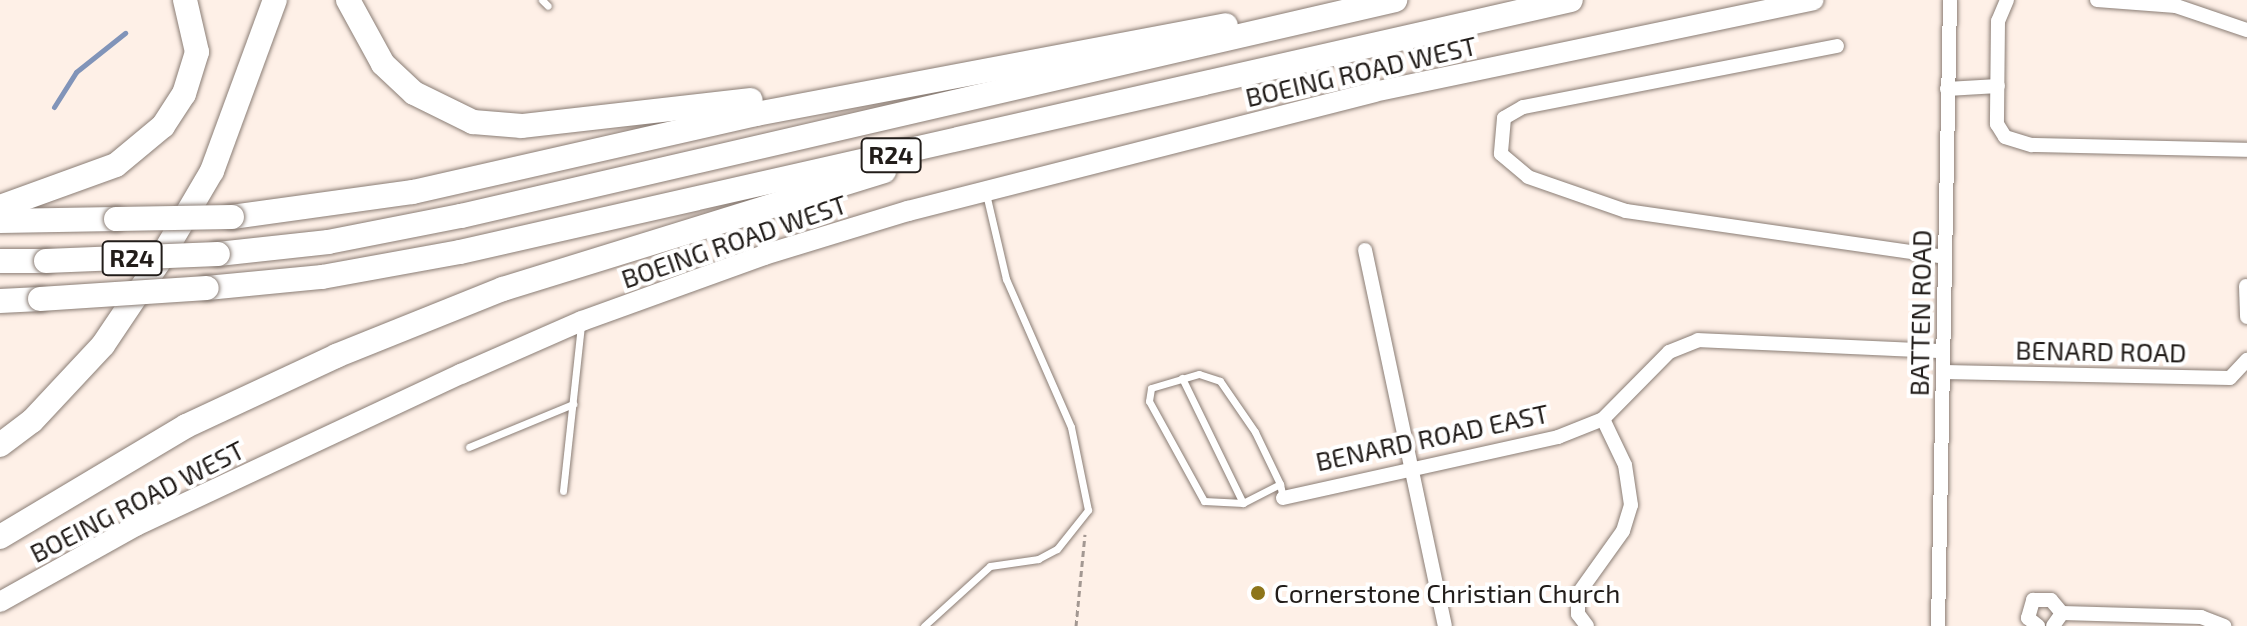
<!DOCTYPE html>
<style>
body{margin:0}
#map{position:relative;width:2247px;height:626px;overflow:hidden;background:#fef0e7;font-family:"Exo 2",sans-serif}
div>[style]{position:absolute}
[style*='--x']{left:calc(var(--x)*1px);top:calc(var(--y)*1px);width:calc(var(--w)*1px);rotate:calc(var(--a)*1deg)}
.stream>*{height:5px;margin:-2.5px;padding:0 2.5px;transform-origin:2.5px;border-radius:2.5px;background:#8194b9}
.path>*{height:3px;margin-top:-1.5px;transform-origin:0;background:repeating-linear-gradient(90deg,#a39892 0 6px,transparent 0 10px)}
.roads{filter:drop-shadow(0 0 2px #8a7d75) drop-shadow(0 0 2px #8a7d75)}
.lane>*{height:7px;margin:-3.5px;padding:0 3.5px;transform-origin:3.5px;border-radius:3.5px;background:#fff}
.street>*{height:14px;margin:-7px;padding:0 7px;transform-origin:7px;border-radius:7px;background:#fff}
.secondary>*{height:20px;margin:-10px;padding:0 10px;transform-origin:10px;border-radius:10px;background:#fff}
.highway>*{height:24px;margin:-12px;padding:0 12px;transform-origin:12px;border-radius:12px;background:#fff}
.bridges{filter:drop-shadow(0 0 2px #8a7d75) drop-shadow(0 0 2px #8a7d75)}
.highway-bridge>*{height:24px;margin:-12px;padding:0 12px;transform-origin:12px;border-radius:12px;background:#fff}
.dots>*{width:22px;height:22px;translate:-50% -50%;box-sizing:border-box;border:4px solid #fff;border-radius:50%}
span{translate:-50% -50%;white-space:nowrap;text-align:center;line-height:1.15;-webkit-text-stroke:8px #fff;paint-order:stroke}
.shield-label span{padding:2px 6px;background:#fff;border:2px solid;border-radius:6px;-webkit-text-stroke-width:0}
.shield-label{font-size:24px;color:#221d1a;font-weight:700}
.street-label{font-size:26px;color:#221d1a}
.poi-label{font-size:26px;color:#221d1a}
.left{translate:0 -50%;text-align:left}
</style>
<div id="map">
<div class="stream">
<i style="--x:54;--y:107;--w:41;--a:-57.8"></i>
<i style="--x:76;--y:72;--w:63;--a:-38.5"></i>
</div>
<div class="path">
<i style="--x:1076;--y:626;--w:92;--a:-84.4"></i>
</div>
<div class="roads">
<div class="lane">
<i style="--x:542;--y:0;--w:8;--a:45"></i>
<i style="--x:1182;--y:378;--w:139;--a:64"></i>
<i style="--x:469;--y:447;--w:113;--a:-22.5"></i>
<i style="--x:1280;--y:484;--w:42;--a:152.8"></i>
<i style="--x:1243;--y:503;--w:39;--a:-177"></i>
<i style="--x:1204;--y:501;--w:114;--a:-118.8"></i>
<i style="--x:1149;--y:401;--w:13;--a:-81"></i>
<i style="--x:1151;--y:388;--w:50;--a:-16.3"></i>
<i style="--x:1199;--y:374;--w:22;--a:18"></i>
<i style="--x:1220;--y:381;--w:62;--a:55.5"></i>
<i style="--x:1255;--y:432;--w:58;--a:64.3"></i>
<i style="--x:1280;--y:484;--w:14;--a:78"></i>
<i style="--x:563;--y:491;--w:166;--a:-83.8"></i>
<i style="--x:924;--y:626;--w:89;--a:-42.3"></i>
<i style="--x:990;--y:566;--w:49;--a:-8.3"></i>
<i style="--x:1038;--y:559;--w:21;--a:-28"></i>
<i style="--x:1057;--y:549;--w:50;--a:-51.5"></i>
<i style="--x:1088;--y:510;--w:85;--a:-101.6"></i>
<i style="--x:1071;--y:427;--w:162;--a:-113.7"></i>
<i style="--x:1006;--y:279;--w:87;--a:-103.2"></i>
</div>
<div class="street">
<i style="--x:2007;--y:0;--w:23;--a:113"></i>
<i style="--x:1998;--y:21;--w:103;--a:90.6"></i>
<i style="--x:1997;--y:124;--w:15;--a:58"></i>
<i style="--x:2005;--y:137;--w:28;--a:17"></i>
<i style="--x:2032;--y:145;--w:215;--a:1.3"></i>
<i style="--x:2097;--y:0;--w:79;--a:4.3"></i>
<i style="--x:2176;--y:6;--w:75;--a:18.7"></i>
<i style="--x:1837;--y:46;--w:320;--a:169"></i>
<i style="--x:1523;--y:107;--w:22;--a:150"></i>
<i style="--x:1504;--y:118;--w:36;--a:95"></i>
<i style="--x:1501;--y:154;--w:35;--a:40"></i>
<i style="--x:1528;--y:177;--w:104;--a:19.1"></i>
<i style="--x:1626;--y:211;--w:322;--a:8.2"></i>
<i style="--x:1947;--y:89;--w:51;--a:-3.4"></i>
<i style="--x:1365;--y:250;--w:384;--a:78"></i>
<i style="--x:2246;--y:286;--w:31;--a:88"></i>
<i style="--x:1944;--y:372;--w:286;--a:1.2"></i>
<i style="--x:2230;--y:378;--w:25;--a:-47"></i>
<i style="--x:1283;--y:498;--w:282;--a:-12.5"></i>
<i style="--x:1558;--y:437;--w:48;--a:-21.8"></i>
<i style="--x:1603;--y:419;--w:94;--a:-45.4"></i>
<i style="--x:1669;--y:352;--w:31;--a:-22"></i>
<i style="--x:1698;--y:340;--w:245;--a:2.6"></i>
<i style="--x:2062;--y:613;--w:139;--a:1.6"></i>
<i style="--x:2201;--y:617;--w:25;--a:21"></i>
<i style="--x:1587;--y:626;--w:15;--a:-127"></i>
<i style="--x:1578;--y:614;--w:20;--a:-90"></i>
<i style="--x:1578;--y:594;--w:77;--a:-54.5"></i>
<i style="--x:1623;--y:531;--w:27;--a:-73"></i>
<i style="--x:1631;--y:505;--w:40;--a:-98.5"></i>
<i style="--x:1625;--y:465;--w:51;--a:-115.6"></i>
<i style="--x:1938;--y:626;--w:626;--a:-88.9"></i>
<i style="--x:2038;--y:626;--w:13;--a:-141"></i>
<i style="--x:2028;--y:618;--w:19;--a:-74"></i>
<i style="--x:2033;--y:600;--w:18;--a:0"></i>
<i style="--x:2051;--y:600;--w:17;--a:50"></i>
<i style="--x:2053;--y:626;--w:16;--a:-55"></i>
</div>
<div class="secondary">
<i style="--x:0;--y:602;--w:156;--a:-29.2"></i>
<i style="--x:136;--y:526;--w:359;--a:-25.1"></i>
<i style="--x:461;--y:374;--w:132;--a:-23.7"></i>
<i style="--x:582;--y:321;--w:194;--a:-19.9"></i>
<i style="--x:764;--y:255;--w:151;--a:-17"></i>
<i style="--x:908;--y:211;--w:481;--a:-14.3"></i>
<i style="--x:1374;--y:92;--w:449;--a:-11.8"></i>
</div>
<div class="highway">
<i style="--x:348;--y:0;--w:73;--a:61.3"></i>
<i style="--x:383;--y:64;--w:42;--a:43.1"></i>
<i style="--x:414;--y:93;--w:66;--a:26.2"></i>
<i style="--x:473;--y:122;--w:49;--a:4.7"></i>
<i style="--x:522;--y:126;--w:230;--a:-6.5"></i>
<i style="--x:0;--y:207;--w:123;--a:-19.9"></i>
<i style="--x:116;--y:165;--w:61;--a:-39.7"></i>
<i style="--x:163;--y:126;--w:38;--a:-57"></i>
<i style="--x:184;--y:94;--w:44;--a:-72.8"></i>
<i style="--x:197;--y:52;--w:53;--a:-103"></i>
<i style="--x:232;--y:217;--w:183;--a:-7.9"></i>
<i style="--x:413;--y:192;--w:352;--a:-12.8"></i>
<i style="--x:756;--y:114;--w:478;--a:-10.7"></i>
<i style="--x:0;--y:221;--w:116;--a:-1"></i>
<i style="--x:218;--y:254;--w:111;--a:-6.2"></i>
<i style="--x:328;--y:242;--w:136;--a:-11.1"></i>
<i style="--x:461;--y:216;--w:959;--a:-13.02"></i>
<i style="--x:0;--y:261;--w:46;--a:0"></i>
<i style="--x:207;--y:288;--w:116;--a:-5.5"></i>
<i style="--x:322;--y:277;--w:140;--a:-10.3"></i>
<i style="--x:460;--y:252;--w:1139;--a:-12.78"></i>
<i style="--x:0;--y:301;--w:40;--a:-2.9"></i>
<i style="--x:0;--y:445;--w:40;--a:-37"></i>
<i style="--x:32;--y:421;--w:104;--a:-46.9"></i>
<i style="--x:103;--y:345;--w:99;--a:-56.1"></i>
<i style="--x:158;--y:263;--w:107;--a:-59.6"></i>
<i style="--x:212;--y:171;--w:182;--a:-69.8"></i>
<i style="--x:0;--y:537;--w:217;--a:-30.8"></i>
<i style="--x:186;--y:426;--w:166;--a:-25"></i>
<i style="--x:336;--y:356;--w:180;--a:-21.9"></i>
<i style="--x:503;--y:289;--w:399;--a:-17.2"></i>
</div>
</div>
<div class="bridges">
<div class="highway-bridge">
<i style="--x:116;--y:219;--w:116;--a:-1"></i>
<i style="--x:46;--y:261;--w:172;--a:-2.3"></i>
<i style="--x:40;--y:299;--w:167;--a:-3.8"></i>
</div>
</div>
<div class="dots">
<i style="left:1258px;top:593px;background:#8d751a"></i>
</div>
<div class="shield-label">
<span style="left:891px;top:155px">R24</span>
<span style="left:132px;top:258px">R24</span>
</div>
<div class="street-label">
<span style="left:1361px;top:71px;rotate:-13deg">BOEING ROAD WEST</span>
<span style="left:734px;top:241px;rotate:-19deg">BOEING ROAD WEST</span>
<span style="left:1920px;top:313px;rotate:-89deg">BATTEN ROAD</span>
<span style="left:2101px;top:351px;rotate:1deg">BENARD ROAD</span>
<span style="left:1432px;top:437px;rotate:-12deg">BENARD ROAD EAST</span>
<span style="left:137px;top:501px;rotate:-27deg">BOEING ROAD WEST</span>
</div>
<div class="poi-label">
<span class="left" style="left:1274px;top:593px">Cornerstone Christian Church</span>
</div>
</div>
